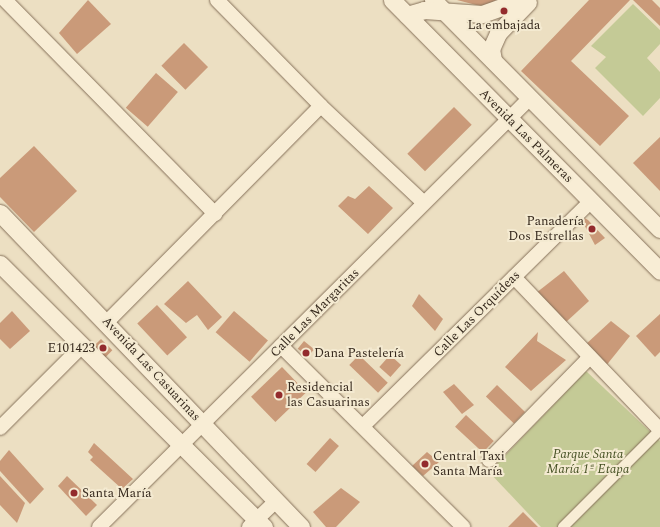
<!DOCTYPE html>
<meta charset="utf-8">
<style>
body{margin:0}
#map{position:relative;width:660px;height:527px;overflow:hidden;background:#ecdfc2;font-family:Spectral,serif}
div>[style]{position:absolute}
[style*='--x']{left:calc(var(--x)*1px);top:calc(var(--y)*1px);width:calc(var(--w)*1px);rotate:calc(var(--a)*1deg)}
.green>*{inset:0;background:#c4ca96}
.building>*{inset:0;background:#ca9a79;transform-origin:0 0}
.roads{filter:drop-shadow(0 0 1px #86715a) drop-shadow(0 0 1px #86715a)}
.pedestrian>*{height:10px;margin:-5px;padding:0 5px;transform-origin:5px;border-radius:5px;background:#f8edd5}
.minor>*{height:14px;margin:-7px;padding:0 7px;transform-origin:7px;border-radius:7px;background:#f8edd5}
.tertiary>*{height:17px;margin:-8.5px;padding:0 8.5px;transform-origin:8.5px;border-radius:8.5px;background:#f8edd5}
.dots>*{width:11px;height:11px;translate:-50% -50%;box-sizing:border-box;border:2px solid #f4ead1;border-radius:50%}
span{translate:-50% -50%;white-space:nowrap;text-align:center;line-height:1.15;-webkit-text-stroke:4px #f4ead1;paint-order:stroke}
.poi-label{font-size:13px;color:#36291d}
.right{translate:-100% -50%;text-align:right}
.left{translate:0 -50%;text-align:left}
.street-label{font-size:13px;color:#36291d}
.park-label{font-size:13px;color:#475225;font-style:italic}
</style>
<div id="map">
<div class="green">
<i style="clip-path:polygon(633px 4px,660px 30px,660px 44px,647px 58px,660px 72px,660px 98px,643px 116px,595px 68px,606px 57px,591px 46px)"></i>
<i style="clip-path:polygon(586px 371px,660px 441px,660px 527px,541px 527px,489px 472px)"></i>
</div>
<div class="building">
<i style="clip-path:polygon(88px 0,111px 24px,77px 54px,59px 33px)"></i>
<i style="clip-path:polygon(457px 0,496px 0,484px 7px)"></i>
<i style="clip-path:polygon(589px 0,630px 0,571px 61px,629px 116px,600px 146px,521px 71px)"></i>
<i style="clip-path:polygon(633px 0,652px 0,660px 8px,660px 26px)"></i>
<i style="left:184px;top:43px;width:34px;height:32px;rotate:45deg"></i>
<i style="left:156px;top:73px;width:29px;height:46px;rotate:41deg"></i>
<i style="left:454px;top:107px;width:25px;height:66px;rotate:45deg"></i>
<i style="clip-path:polygon(660px 137px,660px 191px,633px 163px)"></i>
<i style="clip-path:polygon(34px 146px,77px 191px,34px 232px,0 197px,0 178px)"></i>
<i style="clip-path:polygon(369px 186px,393px 208px,368px 234px,338px 206px,348px 196px,355px 199px)"></i>
<i style="clip-path:polygon(579px 215px,588px 220px,605px 238px,595px 245px)"></i>
<i style="clip-path:polygon(564px 271px,589px 301px,565px 323px,536px 293px)"></i>
<i style="clip-path:polygon(188px 281px,222px 317px,208px 330px,197px 315px,186px 323px,164px 304px)"></i>
<i style="clip-path:polygon(419px 294px,443px 319px,435px 331px,412px 306px)"></i>
<i style="left:157px;top:305px;width:44px;height:27px;rotate:47deg"></i>
<i style="clip-path:polygon(12px 311px,30px 331px,10px 349px,0 339px,0 323px)"></i>
<i style="left:234px;top:311px;width:45px;height:28px;rotate:41deg"></i>
<i style="clip-path:polygon(660px 314px,660px 352px,655px 357px,636px 336px)"></i>
<i style="clip-path:polygon(611px 321px,630px 336px,605px 367px,585px 345px)"></i>
<i style="clip-path:polygon(538px 332px,537px 341px,566px 360px,531px 391px,505px 367px)"></i>
<i style="left:101px;top:339px;width:16px;height:10px;rotate:45deg"></i>
<i style="left:304px;top:341px;width:13px;height:10px;rotate:39deg"></i>
<i style="left:359px;top:355px;width:40px;height:14px;rotate:44deg"></i>
<i style="left:390px;top:355px;width:15px;height:16px;rotate:42deg"></i>
<i style="left:282px;top:367px;width:35px;height:43px;rotate:46deg"></i>
<i style="clip-path:polygon(454px 384px,474px 405px,462px 414px,443px 392px)"></i>
<i style="left:497px;top:385px;width:39px;height:16px;rotate:44deg"></i>
<i style="left:466px;top:415px;width:38px;height:16px;rotate:43deg"></i>
<i style="left:330px;top:438px;width:12px;height:35px;rotate:42deg"></i>
<i style="clip-path:polygon(94px 443px,133px 479px,122px 489px,90px 460px,93px 457px,88px 452px)"></i>
<i style="clip-path:polygon(9px 450px,44px 489px,30px 504px,0 471px,0 461px)"></i>
<i style="clip-path:polygon(427px 452px,439px 462px,423px 476px,412px 466px)"></i>
<i style="clip-path:polygon(0 476px,25px 503px,17px 523px,0 505px)"></i>
<i style="clip-path:polygon(67px 476px,97px 505px,86px 516px,58px 486px)"></i>
<i style="clip-path:polygon(341px 488px,360px 502px,336px 527px,326px 527px,313px 512px)"></i>
<i style="clip-path:polygon(523px 512px,538px 527px,508px 527px)"></i>
</div>
<div class="roads">
<div class="pedestrian">
<i style="--x:563;--y:527;--w:137;--a:-45"></i>
</div>
<div class="minor">
<i style="--x:5;--y:0;--w:300;--a:45.5"></i>
<i style="--x:217;--y:0;--w:148;--a:45.5"></i>
<i style="--x:321;--y:106;--w:141;--a:43.3"></i>
<i style="--x:514;--y:277;--w:211;--a:46.3"></i>
<i style="--x:107;--y:322;--w:304;--a:-45.3"></i>
<i style="--x:281;--y:346;--w:257;--a:44.8"></i>
<i style="--x:363;--y:426;--w:320;--a:-44.6"></i>
<i style="--x:0;--y:428;--w:117;--a:-45"></i>
<i style="--x:489;--y:460;--w:144;--a:-45.6"></i>
<i style="--x:99;--y:527;--w:608;--a:-44.87"></i>
<i style="--x:249;--y:527;--w:36;--a:-44"></i>
</div>
<div class="tertiary">
<i style="--x:392;--y:0;--w:381;--a:45.3"></i>
<i style="--x:433;--y:0;--w:322;--a:45.3"></i>
<i style="--x:407;--y:15;--w:18;--a:-16"></i>
<i style="--x:424;--y:10;--w:58;--a:3.9"></i>
<i style="--x:482;--y:14;--w:41;--a:-19.7"></i>
<i style="--x:493;--y:60;--w:11;--a:-100"></i>
<i style="--x:491;--y:49;--w:17;--a:-66"></i>
<i style="--x:498;--y:33;--w:43;--a:-45.9"></i>
<i style="--x:0;--y:213;--w:435;--a:46.2"></i>
<i style="--x:0;--y:264;--w:373;--a:44.9"></i>
</div>
</div>
<div class="dots">
<i style="left:504px;top:11px;background:#932b2d"></i>
<i style="left:592px;top:229px;background:#932b2d"></i>
<i style="left:103px;top:348px;background:#932b2d"></i>
<i style="left:306px;top:353px;background:#932b2d"></i>
<i style="left:279px;top:395px;background:#932b2d"></i>
<i style="left:425px;top:464px;background:#932b2d"></i>
<i style="left:74px;top:493px;background:#932b2d"></i>
</div>
<div class="poi-label">
<span style="left:504px;top:25px">La embajada</span>
<span class="right" style="left:584px;top:229px">Panadería<br>Dos Estrellas</span>
<span class="right" style="left:95px;top:348px">E101423</span>
<span class="left" style="left:314px;top:353px">Dana Pastelería</span>
<span class="left" style="left:287px;top:395px">Residencial<br>las Casuarinas</span>
<span class="left" style="left:433px;top:464px">Central Taxi<br>Santa María</span>
<span class="left" style="left:82px;top:493px">Santa María</span>
</div>
<div class="street-label">
<span style="left:526px;top:136px;rotate:45deg">Avenida Las Palmeras</span>
<span style="left:315px;top:313px;rotate:-45deg">Calle Las Margaritas</span>
<span style="left:477px;top:314px;rotate:-45deg">Calle Las Orquídeas</span>
<span style="left:151px;top:369px;rotate:47deg">Avenida Las Casuarinas</span>
</div>
<div class="park-label">
<span style="left:588px;top:462px">Parque Santa<br>María 1ª Etapa</span>
</div>
</div>
